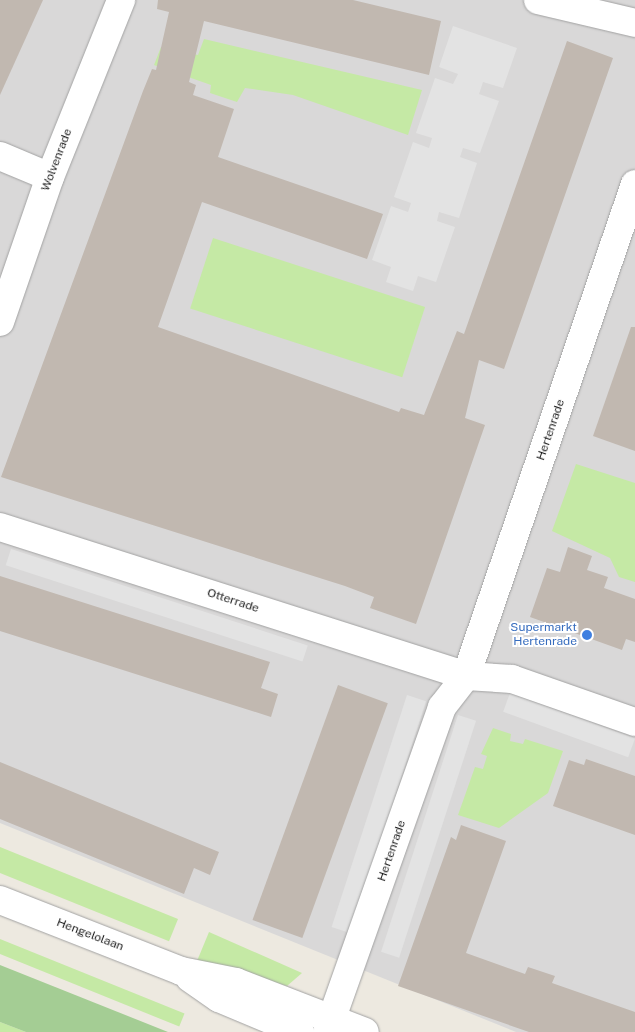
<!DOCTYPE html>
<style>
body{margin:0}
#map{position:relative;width:635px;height:1032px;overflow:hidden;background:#ede9e0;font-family:"Public Sans",sans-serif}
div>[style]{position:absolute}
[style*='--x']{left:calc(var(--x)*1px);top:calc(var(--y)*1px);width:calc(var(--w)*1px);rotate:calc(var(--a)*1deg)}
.residential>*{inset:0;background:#d9d8d8}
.grass>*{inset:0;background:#c5e9a5;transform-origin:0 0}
.forest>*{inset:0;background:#a4cd94}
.parking>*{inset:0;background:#e3e3e3;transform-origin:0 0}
.building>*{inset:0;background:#c1b8b0;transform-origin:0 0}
.roads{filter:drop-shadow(0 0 1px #a2a2a2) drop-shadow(0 0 1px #a2a2a2)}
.minor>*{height:28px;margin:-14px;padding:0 14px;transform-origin:14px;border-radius:14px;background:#fff}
.dots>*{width:14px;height:14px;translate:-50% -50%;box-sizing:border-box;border:2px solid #fff;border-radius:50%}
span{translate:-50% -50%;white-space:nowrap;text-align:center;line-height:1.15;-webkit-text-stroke:4px #fff;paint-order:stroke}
.street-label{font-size:12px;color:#1b1b1b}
.shop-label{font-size:12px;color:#366cbe}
.right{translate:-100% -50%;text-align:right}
</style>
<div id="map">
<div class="residential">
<i style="clip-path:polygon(0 0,635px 0,635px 1032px,516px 1032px,0 823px)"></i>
</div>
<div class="grass">
<i style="clip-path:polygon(204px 39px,422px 90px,408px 135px,293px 95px,245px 88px,237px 102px,210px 93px,211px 85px,154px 65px,161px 47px,198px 55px)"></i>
<i style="left:213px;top:238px;width:223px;height:74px;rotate:18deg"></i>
<i style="clip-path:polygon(576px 464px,635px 483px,635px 582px,619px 577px,610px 558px,552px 531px)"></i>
<i style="clip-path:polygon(493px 728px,511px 734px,510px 741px,523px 744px,525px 739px,563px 751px,548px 793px,499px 828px,458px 815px,475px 767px,483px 769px,487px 756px,481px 754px)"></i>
<i style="left:0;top:847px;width:192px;height:24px;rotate:22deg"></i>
<i style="clip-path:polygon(209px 932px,302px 973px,287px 986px,197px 961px)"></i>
<i style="left:0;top:939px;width:199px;height:14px;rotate:22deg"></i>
<i style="clip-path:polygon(0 1022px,26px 1032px,0 1032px)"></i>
</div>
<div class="forest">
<i style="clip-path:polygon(0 965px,168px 1032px,26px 1032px,0 1022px)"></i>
</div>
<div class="parking">
<i style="clip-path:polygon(453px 26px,517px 48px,503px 88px,483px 82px,479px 94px,499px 101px,480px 153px,463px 148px,460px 157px,477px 163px,459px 218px,439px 212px,437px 221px,455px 227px,436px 282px,418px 276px,413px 291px,386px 282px,391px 267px,372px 260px,391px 206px,408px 212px,411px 203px,394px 197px,413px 142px,429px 148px,432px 138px,416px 133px,435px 78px,453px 84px,458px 74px,439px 67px)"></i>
<i style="left:11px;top:549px;width:312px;height:17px;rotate:18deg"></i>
<i style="left:510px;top:693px;width:133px;height:20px;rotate:20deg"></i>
<i style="left:407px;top:695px;width:20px;height:244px;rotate:18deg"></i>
<i style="left:458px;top:715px;width:19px;height:249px;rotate:18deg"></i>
</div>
<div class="building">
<i style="clip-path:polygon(0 0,43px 0,0 95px)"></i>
<i style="clip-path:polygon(158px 0,353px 0,441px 21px,429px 75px,204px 21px,189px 82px,196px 85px,193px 95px,234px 109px,218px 157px,383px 214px,367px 259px,202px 202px,158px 327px,399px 412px,401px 408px,424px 415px,457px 331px,464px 334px,567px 41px,613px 58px,504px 369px,479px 360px,465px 418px,485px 425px,416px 624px,370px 608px,374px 597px,345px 586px,1px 477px,143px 91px,152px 69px,156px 70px,169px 12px,157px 9px)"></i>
<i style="clip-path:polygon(631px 327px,635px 327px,635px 451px,593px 436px)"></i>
<i style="clip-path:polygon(568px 547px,592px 556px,587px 570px,608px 577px,604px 588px,635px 599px,635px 642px,626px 639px,622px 650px,530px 617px,547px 568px,560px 572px)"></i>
<i style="clip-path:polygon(0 576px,270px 662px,261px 688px,278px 694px,271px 717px,0 631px)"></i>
<i style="left:338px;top:685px;width:53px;height:250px;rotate:20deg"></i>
<i style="clip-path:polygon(586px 759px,635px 776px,635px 835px,553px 806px,569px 760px,584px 765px)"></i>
<i style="clip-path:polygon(0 762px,219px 852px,210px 875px,194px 868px,184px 894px,0 819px)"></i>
<i style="clip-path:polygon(461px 825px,506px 841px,466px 953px,525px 974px,528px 967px,555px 976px,552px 983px,635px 1012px,635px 1032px,529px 1032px,398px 986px,451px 837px,456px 840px)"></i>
</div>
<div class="roads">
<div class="minor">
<i style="--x:538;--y:0;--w:100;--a:13.3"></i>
<i style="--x:0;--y:156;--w:54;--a:22.8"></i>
<i style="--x:0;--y:322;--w:153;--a:-71"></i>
<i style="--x:50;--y:177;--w:191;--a:-68.1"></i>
<i style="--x:0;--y:527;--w:489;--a:17.7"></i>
<i style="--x:466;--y:676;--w:46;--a:3.7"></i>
<i style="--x:512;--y:679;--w:130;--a:19.3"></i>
<i style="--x:0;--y:900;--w:194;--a:21.4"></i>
<i style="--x:181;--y:971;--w:56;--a:11.3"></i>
<i style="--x:236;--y:982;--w:138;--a:21.2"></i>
<i style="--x:190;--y:978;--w:35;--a:35"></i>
<i style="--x:219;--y:998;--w:88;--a:22.8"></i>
<i style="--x:327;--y:1032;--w:345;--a:-70.5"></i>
<i style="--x:442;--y:707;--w:39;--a:-52"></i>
<i style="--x:466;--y:676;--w:520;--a:-71.04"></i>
</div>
</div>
<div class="dots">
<i style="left:587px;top:635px;background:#3f7fe0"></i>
</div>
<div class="street-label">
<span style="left:57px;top:160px;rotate:-69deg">Wolvenrade</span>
<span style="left:551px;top:430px;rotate:-71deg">Hertenrade</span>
<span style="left:233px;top:601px;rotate:18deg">Otterrade</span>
<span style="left:392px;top:851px;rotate:-71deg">Hertenrade</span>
<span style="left:90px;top:935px;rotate:21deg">Hengelolaan</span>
</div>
<div class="shop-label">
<span class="right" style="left:577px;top:635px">Supermarkt<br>Hertenrade</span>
</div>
</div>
